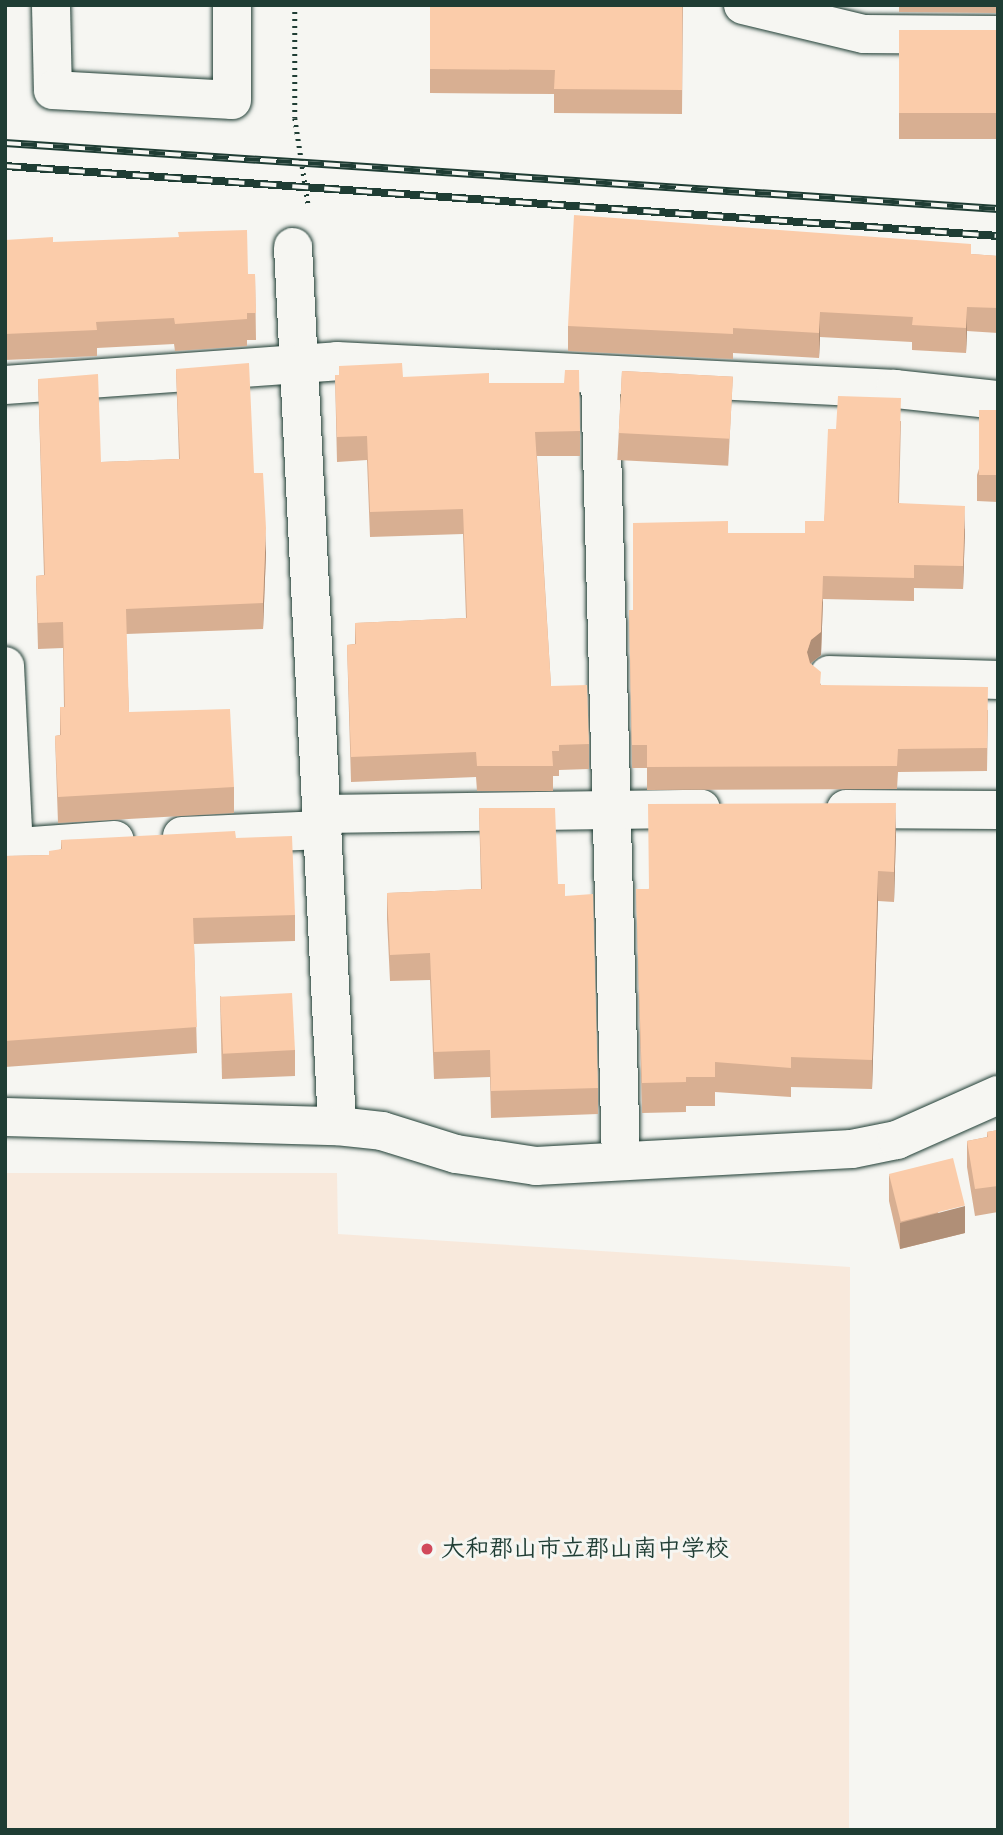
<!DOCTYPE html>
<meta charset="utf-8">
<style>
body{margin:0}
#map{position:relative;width:1003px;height:1835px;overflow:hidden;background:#f6f6f2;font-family:"Comic Neue","Klee One",sans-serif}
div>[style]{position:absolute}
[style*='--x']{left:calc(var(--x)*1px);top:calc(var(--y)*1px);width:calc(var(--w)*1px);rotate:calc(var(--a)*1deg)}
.built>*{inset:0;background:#f8e9dc}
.path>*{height:4.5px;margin-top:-2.25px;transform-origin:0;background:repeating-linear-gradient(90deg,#1f3d34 0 2px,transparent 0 7px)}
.roads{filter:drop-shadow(0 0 2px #1f3d34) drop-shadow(0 0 2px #1f3d34)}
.street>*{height:38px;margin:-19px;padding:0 19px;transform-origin:19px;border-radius:19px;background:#f6f6f2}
.secondary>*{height:38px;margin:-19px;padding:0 19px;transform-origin:19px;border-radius:19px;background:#f6f6f2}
.rail>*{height:8px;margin-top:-4px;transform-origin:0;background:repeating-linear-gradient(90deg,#f6f6f2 0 16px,#1f3d34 0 32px);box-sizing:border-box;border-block:2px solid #1f3d34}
.wall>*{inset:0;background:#d8af92;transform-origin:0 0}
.shaded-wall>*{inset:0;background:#b08f77}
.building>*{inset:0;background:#fbccaa;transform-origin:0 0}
.dots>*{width:19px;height:19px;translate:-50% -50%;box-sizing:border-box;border:4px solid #f6f6f2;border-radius:50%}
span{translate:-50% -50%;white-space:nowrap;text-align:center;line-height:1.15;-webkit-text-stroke:6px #f6f6f2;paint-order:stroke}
.poi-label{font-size:24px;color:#1f3d34;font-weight:700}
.left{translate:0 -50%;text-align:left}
.frame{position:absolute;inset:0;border:7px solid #1f3d34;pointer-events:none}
</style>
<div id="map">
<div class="built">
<i style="clip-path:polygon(5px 1173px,337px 1173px,338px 1234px,850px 1267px,849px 1830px,5px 1830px)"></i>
</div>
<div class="path">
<i style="--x:295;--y:5;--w:113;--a:90"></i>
<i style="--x:295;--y:118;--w:86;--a:81.3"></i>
</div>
<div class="roads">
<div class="street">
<i style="--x:51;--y:5;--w:85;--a:88.7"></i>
<i style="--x:53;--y:90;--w:179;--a:3.2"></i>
<i style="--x:232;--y:100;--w:95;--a:-90"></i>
<i style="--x:743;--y:5;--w:124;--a:13.5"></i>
<i style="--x:864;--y:34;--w:134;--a:0.4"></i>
<i style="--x:293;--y:247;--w:880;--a:87.13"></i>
<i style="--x:600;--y:375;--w:786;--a:88.47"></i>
<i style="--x:5;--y:385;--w:333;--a:-4.1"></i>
<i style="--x:337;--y:361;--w:559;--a:2.87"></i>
<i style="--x:895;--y:389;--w:104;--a:6.1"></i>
<i style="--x:5;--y:666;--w:181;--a:87.2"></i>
<i style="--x:829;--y:675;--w:169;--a:1.7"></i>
<i style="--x:846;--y:809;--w:152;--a:0.4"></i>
<i style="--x:322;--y:814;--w:379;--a:-0.8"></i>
<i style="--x:182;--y:836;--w:141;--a:-2.4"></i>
<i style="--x:5;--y:848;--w:110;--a:-4.2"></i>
</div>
<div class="secondary">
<i style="--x:5;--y:1117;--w:332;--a:1.6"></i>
<i style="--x:337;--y:1126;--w:45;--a:6.3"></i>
<i style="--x:382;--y:1131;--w:77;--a:17.3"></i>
<i style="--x:456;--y:1154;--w:81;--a:8.5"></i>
<i style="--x:536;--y:1166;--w:316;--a:-3.1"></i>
<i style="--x:852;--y:1149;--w:46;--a:-11.3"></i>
<i style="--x:897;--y:1140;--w:111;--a:-24"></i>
</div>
</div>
<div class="rail">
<i style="--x:5;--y:143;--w:995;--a:3.8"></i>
<i style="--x:5;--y:166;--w:995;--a:4.03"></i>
</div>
<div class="wall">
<i style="clip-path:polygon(430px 5px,683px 5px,682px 114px,554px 113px,554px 94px,430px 93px)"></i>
<i style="clip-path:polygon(899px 5px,998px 5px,998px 6px,996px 6px,996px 13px,899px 12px)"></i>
<i style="left:899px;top:30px;width:97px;height:109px"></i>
<i style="clip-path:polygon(5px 240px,53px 242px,248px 274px,255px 274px,256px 340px,247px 340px,247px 346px,175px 351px,174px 344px,97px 348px,97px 356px,5px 360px)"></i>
<i style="clip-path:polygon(971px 254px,998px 256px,998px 333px,967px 331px,966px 353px,912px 350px,912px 342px,820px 337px,819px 358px,733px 353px,733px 359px,568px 351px,568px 326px)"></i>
<i style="clip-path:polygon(176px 369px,254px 473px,266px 553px,263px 629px,126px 634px,129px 712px,234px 787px,234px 813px,58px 823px,55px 736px,60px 735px,60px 707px,64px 707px,63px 648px,38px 649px,36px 576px,44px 575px,38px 379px,101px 462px,179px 459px)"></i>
<i style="left:622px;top:371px;width:111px;height:89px;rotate:3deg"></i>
<i style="clip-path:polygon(335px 375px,403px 377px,489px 383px,580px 431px,580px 456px,537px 456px,551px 686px,589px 744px,589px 769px,559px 770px,559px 776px,553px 776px,553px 791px,477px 791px,476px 777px,351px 782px,347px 645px,355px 644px,355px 623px,466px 618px,463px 534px,370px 537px,367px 460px,337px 462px)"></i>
<i style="clip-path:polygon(998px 410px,998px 502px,977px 501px,977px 475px)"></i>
<i style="clip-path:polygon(901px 421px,899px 503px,965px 529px,963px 589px,914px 588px,914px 601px,823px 599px,821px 655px,811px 663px,821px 685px,988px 710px,987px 771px,898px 772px,897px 789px,647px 790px,647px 768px,632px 768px,629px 610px,633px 610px,728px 533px,805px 533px,824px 521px,836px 429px)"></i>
<i style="clip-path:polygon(479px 808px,558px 884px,565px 896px,598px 1088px,598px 1114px,491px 1118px,490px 1077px,434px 1079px,430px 980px,390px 981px,387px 919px,387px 893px,481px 889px)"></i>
<i style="clip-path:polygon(896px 832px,894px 902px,878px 901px,872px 1089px,791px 1087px,791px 1097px,715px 1092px,715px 1106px,686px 1106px,686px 1112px,642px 1113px,636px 889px,648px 889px)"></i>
<i style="clip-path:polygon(236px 838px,295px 915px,295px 941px,194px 944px,197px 1053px,5px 1067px,5px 856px,49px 855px,61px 849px,61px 840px)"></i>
<i style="clip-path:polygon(220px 996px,295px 1050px,295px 1076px,222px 1079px)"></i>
<i style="clip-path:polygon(998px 1130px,998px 1212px,975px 1216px,967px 1167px,967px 1141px,987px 1137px,987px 1132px)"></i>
<i style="clip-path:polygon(889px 1175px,965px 1233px,900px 1249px,889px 1201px)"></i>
</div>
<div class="shaded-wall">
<i style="clip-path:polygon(967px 307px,967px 331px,966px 353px,966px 328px)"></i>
<i style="clip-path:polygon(820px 312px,820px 337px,819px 358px,819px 333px)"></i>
<i style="clip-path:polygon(965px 506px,965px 529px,963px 589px,963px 566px)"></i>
<i style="clip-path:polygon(266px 528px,266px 553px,263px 629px,263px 603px)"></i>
<i style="clip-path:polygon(823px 599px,821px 655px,811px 663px,807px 675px,807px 652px)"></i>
<i style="clip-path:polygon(896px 803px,896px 832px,894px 902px,894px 872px)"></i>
<i style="clip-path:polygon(878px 871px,878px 901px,872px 1089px,872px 1060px)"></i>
<i style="clip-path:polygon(965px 1206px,965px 1233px,900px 1249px,900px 1223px)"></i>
</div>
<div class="building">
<i style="clip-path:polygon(430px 5px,682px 5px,682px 90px,554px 89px,555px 70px,430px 69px)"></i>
<i style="left:899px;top:30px;width:97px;height:83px"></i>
<i style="clip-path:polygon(574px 215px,971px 244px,971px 254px,998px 256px,998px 308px,967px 307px,966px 328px,912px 325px,913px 317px,820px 312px,819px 333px,733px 328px,733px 334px,568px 326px)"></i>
<i style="clip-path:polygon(247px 230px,248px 274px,255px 274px,256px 313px,247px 313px,247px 319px,175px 324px,174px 318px,96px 322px,97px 330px,5px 334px,5px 240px,53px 237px,53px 242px,179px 237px,178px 232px)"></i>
<i style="clip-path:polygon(249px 363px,254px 473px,263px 473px,266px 528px,263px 603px,126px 609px,129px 712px,230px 709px,234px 787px,58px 797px,55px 736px,61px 735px,60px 707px,65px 707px,63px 622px,38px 623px,36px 576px,45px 575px,38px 379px,98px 374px,101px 462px,180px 459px,176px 369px)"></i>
<i style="clip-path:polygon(402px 363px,403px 377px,489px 373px,489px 383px,564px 383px,565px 370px,579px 370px,580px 431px,535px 432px,551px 686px,587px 685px,589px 744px,559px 745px,559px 751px,552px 751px,553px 766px,477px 766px,476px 752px,351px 757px,347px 645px,356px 644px,355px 623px,467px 618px,463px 509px,370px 512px,367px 436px,337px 437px,335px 375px,339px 375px,339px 366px)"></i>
<i style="left:622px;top:371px;width:111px;height:62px;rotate:3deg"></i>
<i style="clip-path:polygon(838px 396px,901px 398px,898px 503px,965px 506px,963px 566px,914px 565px,914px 578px,823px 576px,821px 632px,811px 640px,807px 652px,810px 663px,821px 672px,820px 685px,988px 687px,987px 748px,898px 749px,897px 766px,647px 767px,647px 745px,632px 745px,629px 610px,633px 610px,633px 523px,728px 521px,728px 533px,805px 533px,805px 521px,824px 521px,828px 429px,836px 429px)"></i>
<i style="left:979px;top:410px;width:19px;height:65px"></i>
<i style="clip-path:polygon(896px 803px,894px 872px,878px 871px,872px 1060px,791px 1057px,791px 1068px,715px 1062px,715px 1077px,686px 1077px,686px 1082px,642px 1083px,636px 889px,649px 889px,648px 804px)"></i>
<i style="clip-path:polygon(479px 808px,555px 808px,558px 884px,565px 884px,565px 896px,593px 894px,598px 1088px,491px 1091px,490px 1050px,434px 1052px,430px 953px,390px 955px,387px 893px,482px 889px)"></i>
<i style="clip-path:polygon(235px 831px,236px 838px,292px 836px,295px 915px,193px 918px,197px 1027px,5px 1041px,5px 856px,49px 855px,49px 851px,62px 849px,61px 840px)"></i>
<i style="left:292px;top:993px;width:57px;height:72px;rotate:87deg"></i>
<i style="clip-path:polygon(998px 1130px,998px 1186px,975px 1189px,967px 1141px,988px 1137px,987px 1132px)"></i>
<i style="left:953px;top:1158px;width:49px;height:66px;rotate:76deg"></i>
</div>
<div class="dots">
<i style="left:427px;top:1549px;background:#d1495b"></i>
</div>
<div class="poi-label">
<span class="left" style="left:441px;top:1549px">大和郡山市立郡山南中学校</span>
</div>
<div class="frame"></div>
</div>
